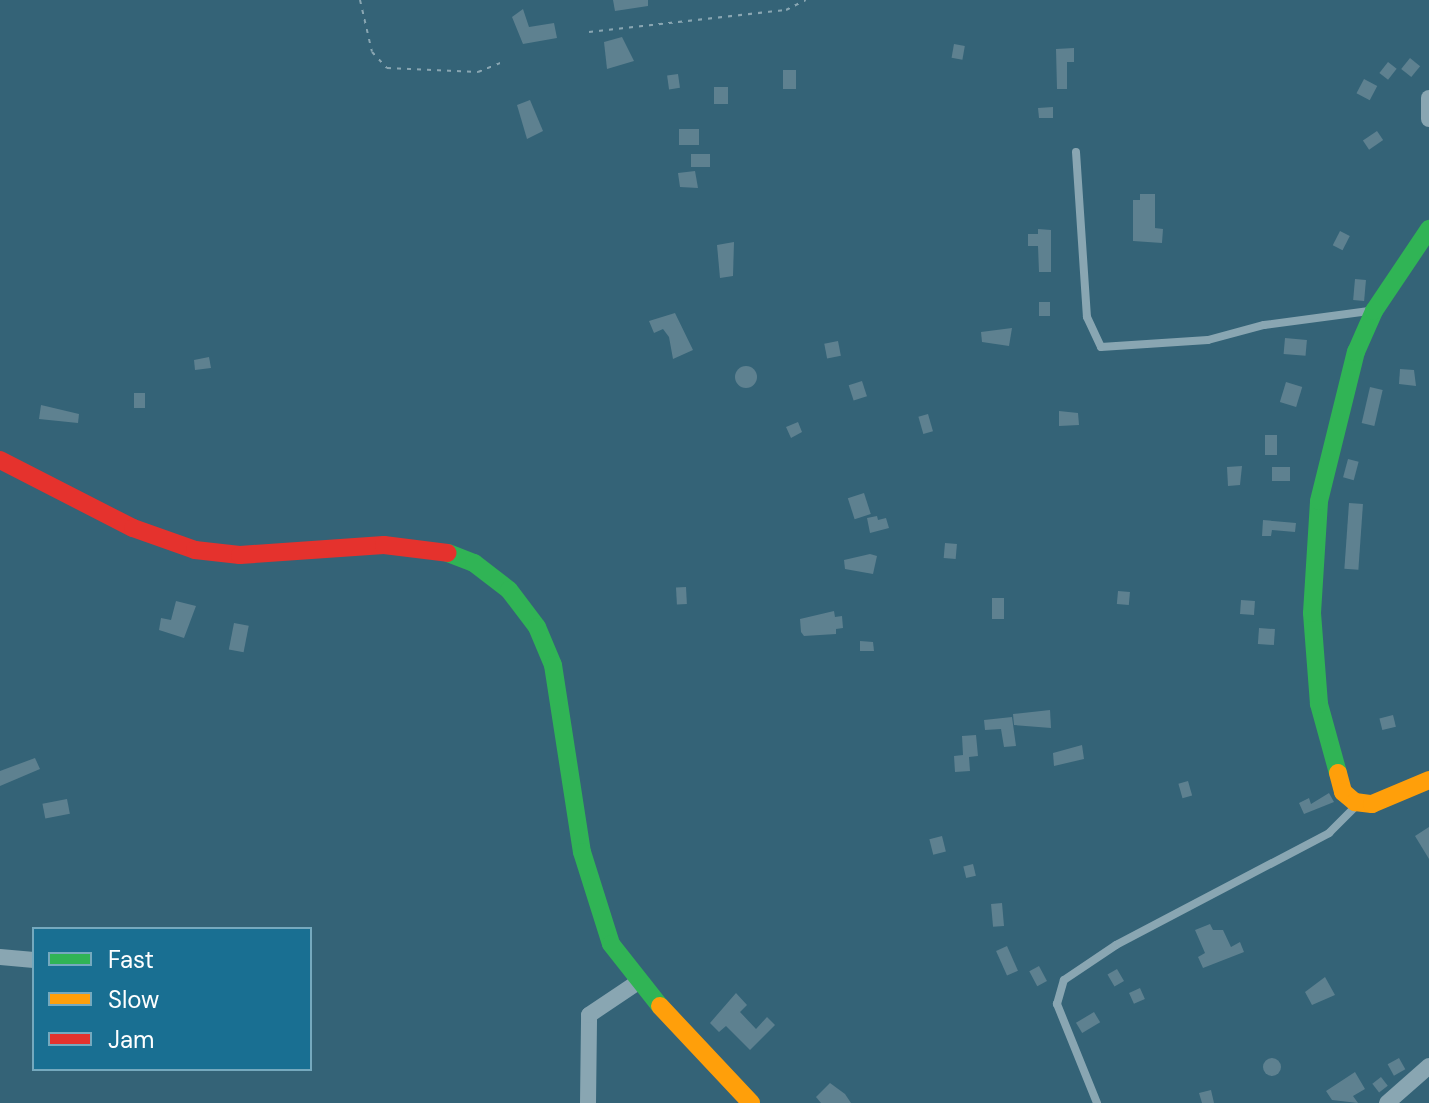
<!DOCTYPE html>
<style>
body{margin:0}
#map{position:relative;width:1429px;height:1103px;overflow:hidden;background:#346377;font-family:"DM Sans",sans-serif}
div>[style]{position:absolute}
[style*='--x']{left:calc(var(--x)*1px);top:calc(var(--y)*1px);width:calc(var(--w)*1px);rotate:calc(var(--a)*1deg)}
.building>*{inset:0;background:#5e8190;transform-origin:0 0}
.round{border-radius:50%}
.path>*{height:2px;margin-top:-1px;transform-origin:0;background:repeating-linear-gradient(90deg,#89a6b2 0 4px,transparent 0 10px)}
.lane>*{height:8px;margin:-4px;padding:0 4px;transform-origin:4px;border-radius:4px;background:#89a6b2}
.street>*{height:16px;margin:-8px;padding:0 8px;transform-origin:8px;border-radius:8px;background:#89a6b2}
.fast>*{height:18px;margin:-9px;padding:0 9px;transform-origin:9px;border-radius:9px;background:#30b455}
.slow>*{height:18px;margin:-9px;padding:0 9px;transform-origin:9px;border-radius:9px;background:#ff9f0a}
.jam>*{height:18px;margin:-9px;padding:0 9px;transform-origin:9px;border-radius:9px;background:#e5322d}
span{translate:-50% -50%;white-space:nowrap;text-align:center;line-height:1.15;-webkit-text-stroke:8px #196f92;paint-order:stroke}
.legend{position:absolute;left:32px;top:927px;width:280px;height:144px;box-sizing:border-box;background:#196f92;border:2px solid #75a9be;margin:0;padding:10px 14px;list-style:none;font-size:24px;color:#fff}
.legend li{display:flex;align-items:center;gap:16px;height:40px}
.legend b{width:40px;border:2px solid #75a9be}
</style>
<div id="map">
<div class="building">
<i style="clip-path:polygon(613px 0,648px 0,648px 6px,615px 11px)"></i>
<i style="clip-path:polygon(523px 9px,529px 27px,554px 23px,557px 38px,523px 44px,512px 17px)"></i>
<i style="clip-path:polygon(622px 37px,634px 61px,607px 69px,604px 42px)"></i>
<i style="left:954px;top:44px;width:11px;height:14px;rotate:10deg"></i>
<i style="clip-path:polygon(1074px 48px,1074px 62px,1067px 62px,1067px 89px,1057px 89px,1056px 49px)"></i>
<i style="left:1410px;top:58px;width:13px;height:14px;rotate:39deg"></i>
<i style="left:1388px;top:62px;width:11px;height:14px;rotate:38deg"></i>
<i style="left:783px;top:70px;width:13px;height:19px"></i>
<i style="left:678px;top:74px;width:14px;height:11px;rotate:82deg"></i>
<i style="left:1364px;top:79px;width:15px;height:16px;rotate:28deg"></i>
<i style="left:714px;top:87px;width:14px;height:17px"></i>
<i style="clip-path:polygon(530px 100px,543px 131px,527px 139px,517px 105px)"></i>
<i style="clip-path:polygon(1053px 107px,1053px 118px,1039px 118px,1038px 108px)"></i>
<i style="left:679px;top:129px;width:20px;height:16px"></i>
<i style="left:1377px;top:131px;width:11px;height:17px;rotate:56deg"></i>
<i style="left:691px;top:154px;width:19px;height:13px"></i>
<i style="clip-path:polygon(695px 171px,698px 188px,680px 187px,678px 173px)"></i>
<i style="clip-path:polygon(1140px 194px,1155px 194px,1155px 228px,1163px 229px,1162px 243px,1133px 241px,1133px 200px,1140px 200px)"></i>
<i style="clip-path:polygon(1038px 229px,1051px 230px,1051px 272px,1039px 272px,1038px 246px,1028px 246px,1028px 234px,1038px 234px)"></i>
<i style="left:1340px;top:231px;width:11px;height:16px;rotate:27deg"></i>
<i style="clip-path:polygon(734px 242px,733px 276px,720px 278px,717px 245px)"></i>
<i style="left:1355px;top:279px;width:11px;height:21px;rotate:5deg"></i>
<i style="left:1039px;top:302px;width:11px;height:14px"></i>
<i style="clip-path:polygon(675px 313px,693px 350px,673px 359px,669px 337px,663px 329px,654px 333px,649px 321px)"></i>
<i style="clip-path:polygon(1012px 328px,1009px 346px,982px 342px,981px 332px)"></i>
<i style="left:1285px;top:338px;width:22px;height:16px;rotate:5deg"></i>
<i style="left:838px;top:341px;width:15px;height:14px;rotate:79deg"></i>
<i style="clip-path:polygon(209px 357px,211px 368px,195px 370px,194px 360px)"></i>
<i class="round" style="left:735px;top:366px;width:22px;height:22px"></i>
<i style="clip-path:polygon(1400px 369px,1414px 370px,1416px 386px,1399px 384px)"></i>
<i style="left:862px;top:381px;width:16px;height:14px;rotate:72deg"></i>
<i style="left:1286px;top:382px;width:17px;height:21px;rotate:17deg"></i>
<i style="left:1370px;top:387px;width:13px;height:37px;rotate:13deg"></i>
<i style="left:134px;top:393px;width:11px;height:15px"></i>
<i style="clip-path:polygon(41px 405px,79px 414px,78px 423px,39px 419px)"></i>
<i style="clip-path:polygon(1059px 411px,1078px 413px,1079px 425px,1059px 426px)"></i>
<i style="left:928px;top:414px;width:18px;height:10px;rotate:74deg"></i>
<i style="clip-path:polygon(798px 422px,802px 432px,791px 438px,786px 427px)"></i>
<i style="left:1265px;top:435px;width:12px;height:20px"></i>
<i style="left:1348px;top:459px;width:11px;height:19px;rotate:15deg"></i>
<i style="clip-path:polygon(1242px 466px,1240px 485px,1228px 486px,1227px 467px)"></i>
<i style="left:1272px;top:467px;width:18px;height:14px"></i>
<i style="left:864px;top:493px;width:22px;height:17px;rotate:72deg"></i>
<i style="left:1349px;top:503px;width:14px;height:66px;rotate:4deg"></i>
<i style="clip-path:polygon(877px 516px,878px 520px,886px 518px,889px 528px,870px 533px,867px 518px)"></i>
<i style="clip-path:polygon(1263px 520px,1296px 523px,1295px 532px,1272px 530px,1271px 536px,1262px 536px)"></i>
<i style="left:945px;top:543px;width:12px;height:15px;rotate:5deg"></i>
<i style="clip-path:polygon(870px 554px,877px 556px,873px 574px,845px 569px,844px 560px)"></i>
<i style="left:686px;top:587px;width:17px;height:10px;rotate:87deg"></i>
<i style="left:1118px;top:591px;width:12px;height:13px;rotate:5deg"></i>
<i style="left:1004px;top:598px;width:21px;height:12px;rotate:90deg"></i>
<i style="left:1241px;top:600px;width:14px;height:14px;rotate:4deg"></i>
<i style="clip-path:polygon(176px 601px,196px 606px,184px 638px,159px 630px,161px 618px,171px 620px)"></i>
<i style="clip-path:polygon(834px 611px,835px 617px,842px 616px,843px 628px,836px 629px,836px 634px,804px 636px,801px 632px,800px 619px)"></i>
<i style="left:234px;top:623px;width:15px;height:27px;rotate:11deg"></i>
<i style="left:1259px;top:628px;width:16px;height:16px;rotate:4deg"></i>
<i style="clip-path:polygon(860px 641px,873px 642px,874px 651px,860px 651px)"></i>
<i style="clip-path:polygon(1050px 710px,1051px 728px,1014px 725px,1013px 714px)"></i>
<i style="left:1393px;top:715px;width:12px;height:14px;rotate:76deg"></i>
<i style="clip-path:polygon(1012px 717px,1016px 746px,1004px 747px,1001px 729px,985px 730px,984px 720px)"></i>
<i style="clip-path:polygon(976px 735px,978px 756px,969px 757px,970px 771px,955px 772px,954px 756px,963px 755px,962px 736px)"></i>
<i style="clip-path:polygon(1082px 745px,1084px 759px,1054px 766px,1053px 753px)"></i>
<i style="clip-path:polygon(35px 758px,40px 769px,0 786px,0 771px)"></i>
<i style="left:1188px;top:781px;width:15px;height:10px;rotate:74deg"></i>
<i style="clip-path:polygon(1329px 793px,1334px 802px,1304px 814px,1299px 803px,1309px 798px,1311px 804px)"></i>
<i style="left:67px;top:799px;width:15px;height:25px;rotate:79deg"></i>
<i style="clip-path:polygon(1429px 827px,1429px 859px,1415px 836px)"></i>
<i style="left:942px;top:836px;width:16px;height:13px;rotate:76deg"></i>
<i style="left:973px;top:864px;width:12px;height:10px;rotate:76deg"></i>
<i style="left:1002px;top:903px;width:23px;height:11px;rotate:85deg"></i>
<i style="clip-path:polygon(1210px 924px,1213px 930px,1223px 930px,1231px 947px,1240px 942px,1244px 952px,1203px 968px,1198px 957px,1205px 953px,1195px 930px)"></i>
<i style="left:1007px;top:946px;width:27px;height:12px;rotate:66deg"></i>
<i style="left:1039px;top:966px;width:17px;height:11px;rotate:62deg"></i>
<i style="left:1117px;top:969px;width:14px;height:11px;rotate:60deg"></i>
<i style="clip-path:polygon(1325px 977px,1335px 995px,1312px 1005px,1305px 992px)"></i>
<i style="left:1140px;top:988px;width:12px;height:12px;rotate:66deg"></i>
<i style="clip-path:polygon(736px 993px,747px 1005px,740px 1012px,756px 1029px,767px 1017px,775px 1025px,750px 1050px,726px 1026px,719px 1032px,710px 1023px)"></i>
<i style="left:1094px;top:1012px;width:12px;height:21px;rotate:59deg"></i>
<i style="left:1399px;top:1058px;width:13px;height:13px;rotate:61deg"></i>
<i class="round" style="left:1263px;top:1058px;width:18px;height:18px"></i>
<i style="clip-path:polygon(1355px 1072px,1365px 1089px,1353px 1096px,1358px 1103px,1332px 1100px,1326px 1091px)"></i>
<i style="left:1381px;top:1077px;width:11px;height:11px;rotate:52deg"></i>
<i style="clip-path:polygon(830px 1083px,845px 1094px,851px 1103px,821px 1103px,816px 1097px)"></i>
<i style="clip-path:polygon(1211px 1090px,1214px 1103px,1202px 1103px,1199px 1093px)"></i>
</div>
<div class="path">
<i style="--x:360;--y:0;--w:53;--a:77"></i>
<i style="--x:372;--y:52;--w:22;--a:47"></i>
<i style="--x:387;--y:68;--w:91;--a:2.5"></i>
<i style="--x:478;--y:72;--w:27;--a:-22"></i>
<i style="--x:589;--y:32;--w:198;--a:-6.4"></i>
<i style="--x:786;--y:10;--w:22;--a:-27"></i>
</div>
<div class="lane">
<i style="--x:1076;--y:152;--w:165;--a:86.2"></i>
<i style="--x:1087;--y:317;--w:33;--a:65"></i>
<i style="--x:1101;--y:347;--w:107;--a:-3.7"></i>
<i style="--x:1208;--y:340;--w:58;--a:-15"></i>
<i style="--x:1264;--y:325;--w:106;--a:-7.6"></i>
<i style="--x:1097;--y:1103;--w:107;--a:-112"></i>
<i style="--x:1057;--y:1004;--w:25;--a:-74"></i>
<i style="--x:1064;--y:980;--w:63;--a:-33.9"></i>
<i style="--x:1116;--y:945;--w:241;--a:-27.7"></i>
<i style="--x:1329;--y:833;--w:41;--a:-45"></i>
</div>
<div class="street">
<i style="--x:1429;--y:98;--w:21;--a:90"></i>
<i style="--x:0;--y:957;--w:34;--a:5"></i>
<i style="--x:588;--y:1103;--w:88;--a:-89.3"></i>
<i style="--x:589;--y:1015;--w:59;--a:-34"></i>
<i style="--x:1387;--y:1103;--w:56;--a:-41.4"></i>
</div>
<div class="fast">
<i style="--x:448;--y:553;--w:28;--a:21"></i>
<i style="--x:474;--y:563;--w:44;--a:37.6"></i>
<i style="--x:509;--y:590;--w:46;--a:52.9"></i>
<i style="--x:537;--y:627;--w:41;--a:67.2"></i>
<i style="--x:553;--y:665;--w:189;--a:81.2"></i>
<i style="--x:582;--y:852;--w:96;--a:72.5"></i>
<i style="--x:611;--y:944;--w:79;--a:51.7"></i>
<i style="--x:1338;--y:773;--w:72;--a:-105.4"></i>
<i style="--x:1319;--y:704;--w:91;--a:-94.4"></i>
<i style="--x:1312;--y:613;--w:112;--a:-86.4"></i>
<i style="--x:1319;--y:501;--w:154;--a:-76.1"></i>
<i style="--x:1356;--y:352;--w:45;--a:-66.3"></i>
<i style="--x:1374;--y:311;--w:99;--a:-56.1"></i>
</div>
<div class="slow">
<i style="--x:1338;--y:773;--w:20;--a:75"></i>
<i style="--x:1343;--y:792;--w:16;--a:40"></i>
<i style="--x:1355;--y:802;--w:17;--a:7"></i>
<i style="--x:1372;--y:804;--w:62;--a:-22.8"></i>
<i style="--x:660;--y:1006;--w:133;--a:46.8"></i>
</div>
<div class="jam">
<i style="--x:0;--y:460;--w:149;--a:27.1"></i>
<i style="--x:133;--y:528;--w:66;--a:19.5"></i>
<i style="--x:195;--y:550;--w:45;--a:6.3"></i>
<i style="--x:240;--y:555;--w:144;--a:-4"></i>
<i style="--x:384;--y:545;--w:64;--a:7.1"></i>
</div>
<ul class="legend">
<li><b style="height:10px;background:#30b455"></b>Fast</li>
<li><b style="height:10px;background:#ff9f0a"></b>Slow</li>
<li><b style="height:10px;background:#e5322d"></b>Jam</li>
</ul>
</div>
